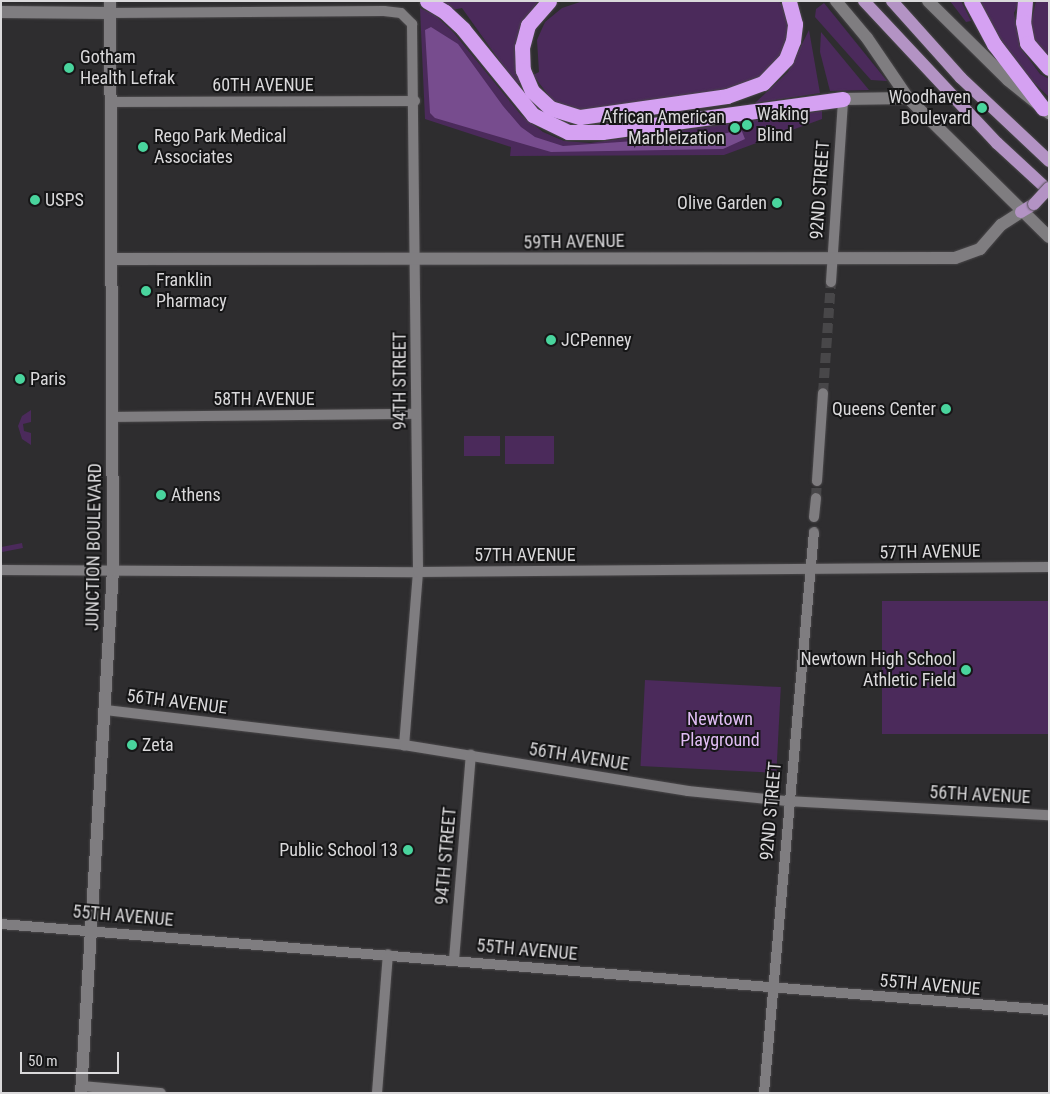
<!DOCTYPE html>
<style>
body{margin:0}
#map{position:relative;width:1050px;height:1094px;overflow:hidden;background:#2e2d2f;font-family:"Roboto Condensed",sans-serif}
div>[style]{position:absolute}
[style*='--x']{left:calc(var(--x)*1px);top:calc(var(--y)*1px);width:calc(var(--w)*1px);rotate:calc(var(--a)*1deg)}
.green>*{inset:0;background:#4b2a5b;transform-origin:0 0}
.forest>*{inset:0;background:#774c8e}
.street-tunnel>*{height:10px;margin-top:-5px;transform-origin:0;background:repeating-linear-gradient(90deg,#484749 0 10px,transparent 0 15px)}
.roads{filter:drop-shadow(0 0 1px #4a484a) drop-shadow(0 0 1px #4a484a)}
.street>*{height:10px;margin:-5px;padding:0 5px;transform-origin:5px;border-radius:5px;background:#7f7d80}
.secondary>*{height:12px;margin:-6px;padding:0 6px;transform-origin:6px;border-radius:6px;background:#7f7d80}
.primary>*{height:12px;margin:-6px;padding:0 6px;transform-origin:6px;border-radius:6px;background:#b393c4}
.highway>*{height:15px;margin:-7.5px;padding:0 7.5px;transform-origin:7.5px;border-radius:7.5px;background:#d5a1f2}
.bridges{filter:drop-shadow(0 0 1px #4a484a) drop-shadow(0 0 1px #4a484a)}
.primary-bridge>*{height:12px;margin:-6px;padding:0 6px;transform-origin:6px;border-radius:6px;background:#b393c4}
.dots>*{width:14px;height:14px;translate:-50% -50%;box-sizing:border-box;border:2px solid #161617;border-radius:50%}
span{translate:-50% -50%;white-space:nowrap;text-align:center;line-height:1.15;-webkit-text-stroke:4px #161617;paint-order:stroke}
.poi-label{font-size:18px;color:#dad9db}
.left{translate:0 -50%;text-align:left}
.right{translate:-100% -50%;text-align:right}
.street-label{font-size:18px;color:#dad9db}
.park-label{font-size:18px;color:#e0bdf4}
.frame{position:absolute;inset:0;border:2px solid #dad9db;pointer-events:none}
.scale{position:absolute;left:20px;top:1052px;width:99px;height:22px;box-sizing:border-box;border:2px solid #dad9db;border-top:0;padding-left:6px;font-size:15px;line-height:18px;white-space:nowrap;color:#dad9db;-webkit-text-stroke:4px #161617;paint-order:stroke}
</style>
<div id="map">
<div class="green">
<i style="clip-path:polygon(440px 1px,538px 1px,519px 31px,515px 58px,520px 83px,516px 84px,462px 8px,452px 10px)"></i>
<i style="clip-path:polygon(583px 1px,779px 1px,784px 9px,788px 28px,783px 53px,768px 72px,746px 87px,574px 111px,552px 100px,533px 75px,539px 72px,537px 40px,545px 22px,562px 8px)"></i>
<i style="clip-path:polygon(950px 1px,961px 1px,971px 21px,966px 22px)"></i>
<i style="clip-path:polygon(980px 1px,1019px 1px,1014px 13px,1020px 47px,1040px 74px,1049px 79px,1049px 97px,1013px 63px)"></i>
<i style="clip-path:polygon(1036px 1px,1049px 1px,1049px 61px,1034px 43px,1031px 23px)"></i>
<i style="clip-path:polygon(824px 3px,887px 81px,871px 80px,815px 17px,816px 9px)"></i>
<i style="clip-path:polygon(420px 8px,435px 15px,453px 32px,521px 115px,543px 132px,564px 141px,590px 143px,822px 111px,822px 119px,724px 155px,510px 156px,511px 147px,425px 119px)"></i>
<i style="clip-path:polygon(809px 30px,820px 93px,755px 103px,788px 72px)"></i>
<i style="clip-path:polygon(821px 32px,869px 90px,830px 91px,820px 52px)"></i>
<i style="clip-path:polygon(31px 410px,31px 422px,23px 424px,24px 431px,31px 433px,31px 445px,22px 439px,18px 426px,22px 416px)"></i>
<i style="left:464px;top:436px;width:36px;height:20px"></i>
<i style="left:505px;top:436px;width:49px;height:28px"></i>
<i style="left:22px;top:543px;width:5px;height:21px;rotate:79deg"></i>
<i style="left:1049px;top:601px;width:133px;height:167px;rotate:90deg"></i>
<i style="left:645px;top:680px;width:136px;height:86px;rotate:3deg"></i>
</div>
<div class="forest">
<i style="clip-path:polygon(431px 27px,458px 44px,503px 106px,521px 127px,535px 137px,563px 146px,720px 135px,741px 129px,745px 139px,723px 149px,551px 152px,435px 118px,430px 113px,425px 30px)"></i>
</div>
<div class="street-tunnel">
<i style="--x:823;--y:393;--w:111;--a:-85.9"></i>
<i style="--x:816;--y:498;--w:17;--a:-87"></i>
</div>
<div class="roads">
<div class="street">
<i style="--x:110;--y:13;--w:274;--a:-0.4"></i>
<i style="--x:384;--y:11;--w:17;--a:7"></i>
<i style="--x:401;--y:13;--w:16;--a:45"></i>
<i style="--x:412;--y:24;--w:548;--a:89.37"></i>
<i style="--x:418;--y:572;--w:174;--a:94.6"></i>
<i style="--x:111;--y:102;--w:304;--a:-0.2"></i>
<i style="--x:831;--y:282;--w:183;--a:-86.2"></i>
<i style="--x:112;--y:417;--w:304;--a:-0.6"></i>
<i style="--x:817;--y:481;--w:88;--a:-86.1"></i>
<i style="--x:814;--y:517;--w:19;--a:-84"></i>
<i style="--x:1;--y:570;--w:417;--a:0.3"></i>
<i style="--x:418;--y:572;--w:631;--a:-0.45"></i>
<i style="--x:106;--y:710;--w:300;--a:6.7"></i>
<i style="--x:404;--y:745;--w:288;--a:9.2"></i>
<i style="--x:688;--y:791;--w:100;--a:5.8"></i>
<i style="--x:787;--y:801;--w:262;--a:3.1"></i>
<i style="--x:1;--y:924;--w:1052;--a:4.69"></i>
<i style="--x:454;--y:960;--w:206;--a:-85.3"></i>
<i style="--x:81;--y:1086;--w:80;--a:5"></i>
<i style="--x:377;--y:1093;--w:139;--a:-85.5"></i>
<i style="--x:764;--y:1093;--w:563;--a:-84.91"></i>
</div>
<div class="secondary">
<i style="--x:836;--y:1;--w:48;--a:50"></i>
<i style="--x:867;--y:38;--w:73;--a:55.7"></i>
<i style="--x:908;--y:98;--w:198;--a:44.6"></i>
<i style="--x:928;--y:1;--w:112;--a:44.6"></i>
<i style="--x:1008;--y:80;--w:53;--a:38.8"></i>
<i style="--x:1;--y:12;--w:109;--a:0.5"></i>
<i style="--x:843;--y:99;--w:65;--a:-0.9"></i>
<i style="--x:112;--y:259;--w:843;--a:-0.07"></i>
<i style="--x:955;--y:258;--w:27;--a:-20"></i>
<i style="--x:980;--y:249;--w:32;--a:-49"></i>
<i style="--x:1001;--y:225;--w:24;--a:-33"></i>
<i style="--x:81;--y:1093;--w:524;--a:-86.5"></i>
<i style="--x:113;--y:570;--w:569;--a:-90.3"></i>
</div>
<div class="primary">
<i style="--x:864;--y:1;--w:195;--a:46.9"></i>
<i style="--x:997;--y:143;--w:71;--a:42.7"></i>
<i style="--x:892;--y:1;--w:103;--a:48.1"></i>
<i style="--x:961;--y:78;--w:121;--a:43.3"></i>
<i style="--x:1021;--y:212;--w:15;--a:-32"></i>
</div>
<div class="highway">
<i style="--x:427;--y:1;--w:21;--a:31"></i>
<i style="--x:445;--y:12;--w:25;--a:43"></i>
<i style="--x:463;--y:29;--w:111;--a:50.9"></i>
<i style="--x:533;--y:115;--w:39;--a:26"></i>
<i style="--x:568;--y:132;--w:34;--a:0"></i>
<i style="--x:602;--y:132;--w:243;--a:-7.8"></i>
<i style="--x:549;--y:1;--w:32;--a:131"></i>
<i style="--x:528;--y:25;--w:23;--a:105"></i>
<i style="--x:522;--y:47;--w:23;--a:88"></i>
<i style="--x:523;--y:70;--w:23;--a:67"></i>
<i style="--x:532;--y:91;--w:25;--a:43"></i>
<i style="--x:550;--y:108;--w:31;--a:17"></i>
<i style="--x:580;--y:117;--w:148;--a:-8.1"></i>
<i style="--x:727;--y:96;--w:38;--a:-20"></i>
<i style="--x:763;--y:83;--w:33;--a:-46"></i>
<i style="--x:786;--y:59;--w:19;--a:-69"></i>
<i style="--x:793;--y:41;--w:17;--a:-83"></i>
<i style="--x:795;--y:24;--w:24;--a:-105"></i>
<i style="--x:971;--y:1;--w:49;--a:61.9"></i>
<i style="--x:994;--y:44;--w:81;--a:52.6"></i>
<i style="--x:1025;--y:1;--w:21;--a:95"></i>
<i style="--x:1023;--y:22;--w:21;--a:79"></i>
<i style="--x:1027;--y:43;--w:33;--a:49"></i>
</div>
</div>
<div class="bridges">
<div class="primary-bridge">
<i style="--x:1034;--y:204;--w:22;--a:-47"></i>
</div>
</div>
<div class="dots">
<i style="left:69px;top:68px;background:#49d49d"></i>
<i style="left:982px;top:108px;background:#49d49d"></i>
<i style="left:747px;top:125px;background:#49d49d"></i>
<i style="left:735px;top:128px;background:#49d49d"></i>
<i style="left:143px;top:147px;background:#49d49d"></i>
<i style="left:35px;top:200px;background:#49d49d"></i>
<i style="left:777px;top:203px;background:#49d49d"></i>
<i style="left:146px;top:291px;background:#49d49d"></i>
<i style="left:551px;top:340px;background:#49d49d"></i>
<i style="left:20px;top:379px;background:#49d49d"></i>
<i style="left:946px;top:409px;background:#49d49d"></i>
<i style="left:161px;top:495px;background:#49d49d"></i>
<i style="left:966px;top:670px;background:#49d49d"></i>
<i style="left:132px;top:745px;background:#49d49d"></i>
<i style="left:408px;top:850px;background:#49d49d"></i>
</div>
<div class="poi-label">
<span class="left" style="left:80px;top:68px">Gotham<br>Health Lefrak</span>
<span class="right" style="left:971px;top:108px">Woodhaven<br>Boulevard</span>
<span class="left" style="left:757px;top:125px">Waking<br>Blind</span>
<span class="right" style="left:725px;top:128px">African American<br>Marbleization</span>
<span class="left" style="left:154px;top:147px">Rego Park Medical<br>Associates</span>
<span class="left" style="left:45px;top:200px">USPS</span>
<span class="right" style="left:767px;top:203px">Olive Garden</span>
<span class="left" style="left:156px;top:291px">Franklin<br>Pharmacy</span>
<span class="left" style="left:561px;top:340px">JCPenney</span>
<span class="left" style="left:30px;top:379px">Paris</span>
<span class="right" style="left:936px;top:409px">Queens Center</span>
<span class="left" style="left:171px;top:495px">Athens</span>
<span class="right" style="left:956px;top:670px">Newtown High School<br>Athletic Field</span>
<span class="left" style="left:142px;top:745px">Zeta</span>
<span class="right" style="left:398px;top:850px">Public School 13</span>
</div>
<div class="street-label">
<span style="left:263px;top:85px">60TH AVENUE</span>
<span style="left:820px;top:190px;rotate:-86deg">92ND STREET</span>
<span style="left:574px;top:242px;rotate:-1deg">59TH AVENUE</span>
<span style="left:400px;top:381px;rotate:-90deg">94TH STREET</span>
<span style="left:264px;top:399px">58TH AVENUE</span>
<span style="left:94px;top:547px;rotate:-89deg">JUNCTION BOULEVARD</span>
<span style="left:930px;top:552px;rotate:-1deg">57TH AVENUE</span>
<span style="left:525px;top:555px">57TH AVENUE</span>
<span style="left:177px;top:702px;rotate:7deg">56TH AVENUE</span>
<span style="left:579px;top:757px;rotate:9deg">56TH AVENUE</span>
<span style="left:980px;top:795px;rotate:3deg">56TH AVENUE</span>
<span style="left:771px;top:811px;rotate:-85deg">92ND STREET</span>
<span style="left:446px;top:856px;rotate:-85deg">94TH STREET</span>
<span style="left:123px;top:916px;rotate:5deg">55TH AVENUE</span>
<span style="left:527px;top:950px;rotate:5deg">55TH AVENUE</span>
<span style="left:930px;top:985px;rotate:5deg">55TH AVENUE</span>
</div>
<div class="park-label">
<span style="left:720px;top:730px">Newtown<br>Playground</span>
</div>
<div class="frame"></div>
<div class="scale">50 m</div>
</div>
